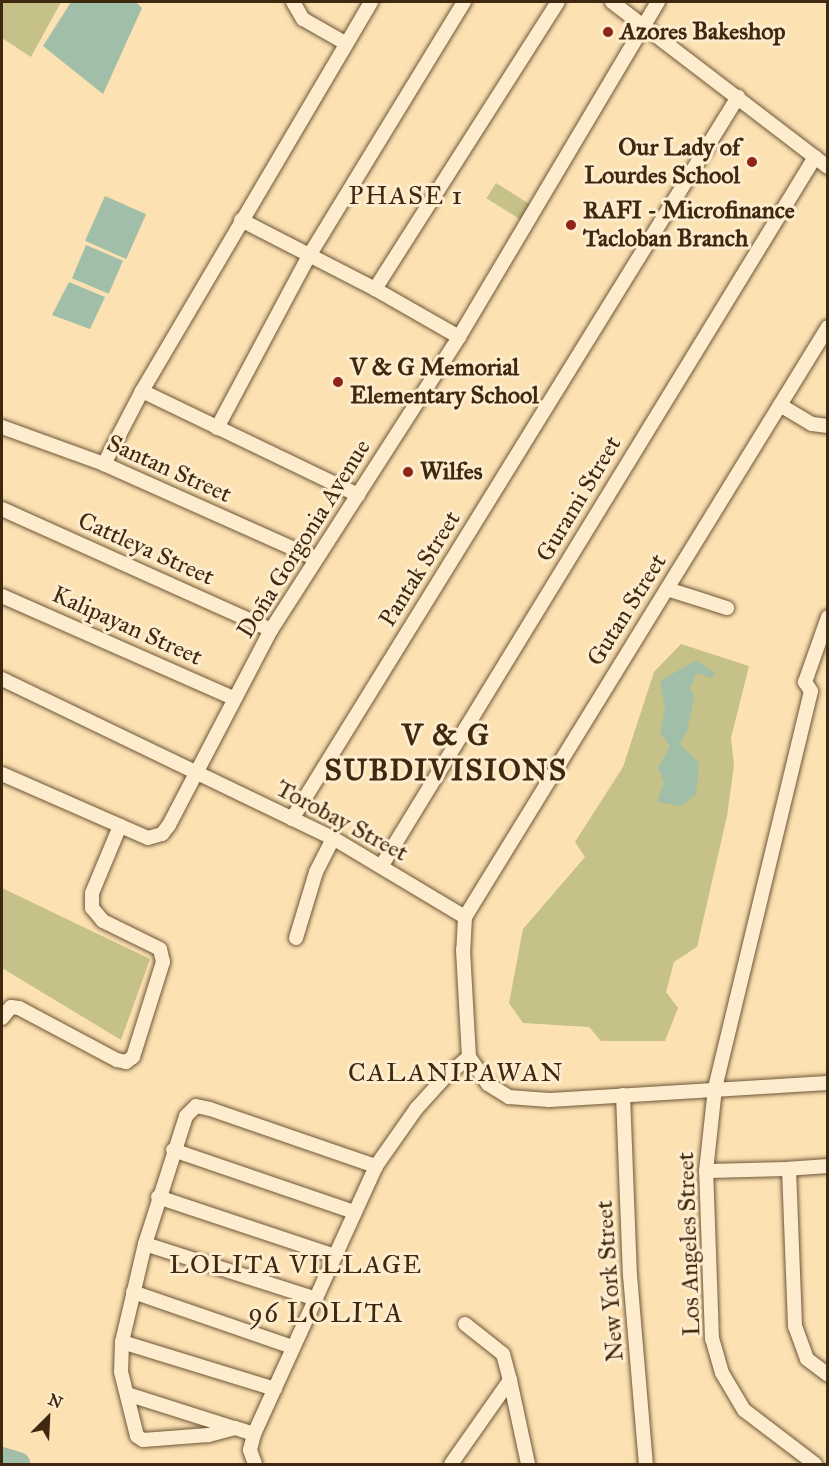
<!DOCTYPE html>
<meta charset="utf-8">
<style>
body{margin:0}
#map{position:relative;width:829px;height:1466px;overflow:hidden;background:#fce1b2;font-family:"IM FELL Great Primer",serif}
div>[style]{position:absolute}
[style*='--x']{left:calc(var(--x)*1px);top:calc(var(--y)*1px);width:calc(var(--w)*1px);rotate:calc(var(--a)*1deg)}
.green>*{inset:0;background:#c5c188;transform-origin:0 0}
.water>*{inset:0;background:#a0bea8;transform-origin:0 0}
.river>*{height:24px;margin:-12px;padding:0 12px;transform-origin:12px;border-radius:12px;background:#a0bea8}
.roads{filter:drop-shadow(0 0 2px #6e5638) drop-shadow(0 0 2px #6e5638)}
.minor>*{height:14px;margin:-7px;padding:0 7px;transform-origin:7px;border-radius:7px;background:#fdeccd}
.dots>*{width:16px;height:16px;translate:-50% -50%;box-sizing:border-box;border:3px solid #fdeccd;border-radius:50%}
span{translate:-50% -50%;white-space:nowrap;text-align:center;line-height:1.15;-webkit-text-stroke:6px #fdeccd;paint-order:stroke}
.poi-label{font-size:24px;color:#3f2810;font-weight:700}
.left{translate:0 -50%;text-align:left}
.right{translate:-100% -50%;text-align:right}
.street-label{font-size:24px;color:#3f2810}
.neighbourhood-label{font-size:26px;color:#3f2810;letter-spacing:1.5px}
.quarter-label{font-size:27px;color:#3f2810;letter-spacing:1.5px}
.district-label{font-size:30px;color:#3f2810;font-weight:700;letter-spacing:1.5px}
.frame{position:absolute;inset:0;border:3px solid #3f2810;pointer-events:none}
.north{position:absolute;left:18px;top:1388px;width:60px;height:60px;-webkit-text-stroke:4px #fdeccd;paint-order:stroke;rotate:24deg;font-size:16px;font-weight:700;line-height:24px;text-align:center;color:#3f2810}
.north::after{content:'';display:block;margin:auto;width:21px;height:27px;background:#3f2810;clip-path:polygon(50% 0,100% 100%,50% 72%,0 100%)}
</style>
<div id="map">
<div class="green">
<i style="clip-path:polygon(2px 2px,61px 2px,31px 57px,2px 38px)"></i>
<i style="left:496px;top:183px;width:46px;height:18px;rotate:32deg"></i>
<i style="clip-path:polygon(681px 644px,749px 666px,731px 738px,734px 765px,727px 816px,697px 947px,674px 962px,666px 992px,678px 1008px,665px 1041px,601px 1041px,589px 1027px,523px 1023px,509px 1003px,523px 929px,585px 857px,575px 842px,623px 767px,654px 672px)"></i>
<i style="clip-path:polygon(2px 888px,150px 959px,121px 1040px,2px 968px)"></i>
</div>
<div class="water">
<i style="clip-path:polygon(71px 2px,136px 2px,142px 8px,103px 94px,43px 46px)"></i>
<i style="left:105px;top:196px;width:45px;height:49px;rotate:24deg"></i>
<i style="left:86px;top:245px;width:40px;height:36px;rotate:23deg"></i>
<i style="clip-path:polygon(69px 282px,105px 297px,90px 329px,52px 315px)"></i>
<i style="clip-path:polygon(697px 660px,715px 674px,711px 678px,697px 673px,690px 688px,694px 697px,687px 731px,680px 744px,699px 763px,696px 794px,681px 806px,657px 802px,664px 782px,658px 768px,670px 746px,660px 732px,665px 709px,660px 681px)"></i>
</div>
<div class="river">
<i style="--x:2;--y:1459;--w:17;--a:17"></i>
</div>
<div class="roads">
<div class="minor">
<i style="--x:293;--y:2;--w:20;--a:60"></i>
<i style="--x:303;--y:19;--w:48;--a:29.7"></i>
<i style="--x:612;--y:2;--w:272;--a:37.4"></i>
<i style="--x:241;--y:220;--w:151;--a:27.2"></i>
<i style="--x:375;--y:289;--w:97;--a:29.7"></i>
<i style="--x:375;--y:289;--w:340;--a:-57.5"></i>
<i style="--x:828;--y:327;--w:693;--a:121.6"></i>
<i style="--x:465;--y:917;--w:33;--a:93"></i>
<i style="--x:463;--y:950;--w:107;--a:86.8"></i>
<i style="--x:469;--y:1057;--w:33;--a:55"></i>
<i style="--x:488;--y:1084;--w:25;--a:32"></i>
<i style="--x:509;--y:1097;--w:40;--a:4.3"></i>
<i style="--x:549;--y:1100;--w:280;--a:-3.5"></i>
<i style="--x:142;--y:391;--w:240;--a:25.7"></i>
<i style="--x:780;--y:405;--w:37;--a:31"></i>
<i style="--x:812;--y:424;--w:16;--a:7"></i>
<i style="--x:2;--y:427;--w:109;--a:19.9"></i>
<i style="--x:104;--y:464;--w:232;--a:24.1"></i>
<i style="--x:217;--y:428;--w:195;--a:-61.9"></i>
<i style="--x:309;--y:256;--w:298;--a:-58.6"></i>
<i style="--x:104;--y:464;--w:82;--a:-62.5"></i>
<i style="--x:142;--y:391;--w:451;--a:-59.5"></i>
<i style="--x:2;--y:509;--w:295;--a:24.2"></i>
<i style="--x:667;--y:589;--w:63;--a:17.6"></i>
<i style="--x:2;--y:596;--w:253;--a:23.8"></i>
<i style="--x:2;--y:679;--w:367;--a:25.7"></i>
<i style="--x:333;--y:838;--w:154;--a:30.9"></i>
<i style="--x:2;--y:774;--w:159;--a:23.7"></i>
<i style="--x:148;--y:838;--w:15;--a:-16"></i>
<i style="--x:162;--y:834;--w:11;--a:-52"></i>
<i style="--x:169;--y:825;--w:220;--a:-62.4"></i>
<i style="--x:271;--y:630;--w:348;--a:-57.3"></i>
<i style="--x:459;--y:337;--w:390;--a:-59.3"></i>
<i style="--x:292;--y:819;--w:849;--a:-58.3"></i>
<i style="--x:382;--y:865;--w:830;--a:-58.55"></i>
<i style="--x:296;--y:938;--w:69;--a:-73.1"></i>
<i style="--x:316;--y:872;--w:38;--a:-63"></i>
<i style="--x:2;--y:1018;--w:14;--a:-51"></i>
<i style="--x:11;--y:1007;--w:8;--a:7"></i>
<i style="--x:19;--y:1008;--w:111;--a:28"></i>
<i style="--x:117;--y:1060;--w:9;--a:13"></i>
<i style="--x:126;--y:1062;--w:9;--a:-36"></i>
<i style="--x:133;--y:1057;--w:100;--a:-72.5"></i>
<i style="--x:163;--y:962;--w:13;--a:-103"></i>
<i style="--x:160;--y:949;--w:64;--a:-153.8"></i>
<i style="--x:103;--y:921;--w:17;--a:-130"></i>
<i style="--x:92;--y:908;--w:15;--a:-90"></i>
<i style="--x:92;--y:893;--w:73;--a:-67.3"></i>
<i style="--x:623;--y:1095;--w:180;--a:87.8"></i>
<i style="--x:630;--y:1275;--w:190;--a:85.2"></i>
<i style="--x:173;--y:1150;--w:191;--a:18.9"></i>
<i style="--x:828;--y:1166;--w:39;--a:176"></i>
<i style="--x:789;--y:1169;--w:157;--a:87.8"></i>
<i style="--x:795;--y:1326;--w:35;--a:70"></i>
<i style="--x:807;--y:1359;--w:26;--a:37"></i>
<i style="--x:706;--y:1171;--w:83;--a:-1.4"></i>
<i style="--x:158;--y:1197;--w:187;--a:18.4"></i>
<i style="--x:145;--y:1244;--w:180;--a:17.8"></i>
<i style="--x:133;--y:1292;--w:169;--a:19"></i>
<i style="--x:465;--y:1324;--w:48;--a:38.3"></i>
<i style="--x:503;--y:1354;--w:27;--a:75"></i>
<i style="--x:122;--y:1342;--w:160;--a:17.1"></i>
<i style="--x:127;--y:1394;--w:112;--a:17.6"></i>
<i style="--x:254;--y:1434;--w:20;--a:-162"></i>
<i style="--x:235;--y:1428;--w:28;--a:165"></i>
<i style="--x:208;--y:1435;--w:65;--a:175.6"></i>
<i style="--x:143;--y:1440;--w:7;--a:-146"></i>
<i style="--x:137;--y:1436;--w:66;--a:-104"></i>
<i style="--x:121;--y:1372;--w:30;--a:-88"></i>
<i style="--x:122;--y:1342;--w:101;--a:-76.8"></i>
<i style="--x:145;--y:1244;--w:134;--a:-72.2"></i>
<i style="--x:186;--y:1116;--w:14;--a:-45"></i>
<i style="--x:196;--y:1106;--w:14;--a:12"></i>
<i style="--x:210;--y:1109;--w:176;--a:19"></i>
<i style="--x:255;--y:1464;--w:15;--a:-110"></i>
<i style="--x:250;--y:1450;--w:16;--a:-76"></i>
<i style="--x:254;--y:1434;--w:294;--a:-65.5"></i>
<i style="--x:376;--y:1166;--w:70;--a:-54.9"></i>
<i style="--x:416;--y:1109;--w:43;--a:-47.8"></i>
<i style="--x:445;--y:1077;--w:31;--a:-40"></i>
<i style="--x:451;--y:1464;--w:103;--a:-54.9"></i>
<i style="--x:510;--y:1380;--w:86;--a:77.9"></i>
<i style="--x:815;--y:1464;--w:89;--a:-142.7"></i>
<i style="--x:744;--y:1410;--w:43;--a:-120.7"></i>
<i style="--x:722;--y:1373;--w:35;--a:-106"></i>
<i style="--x:712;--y:1339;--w:168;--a:-92"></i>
<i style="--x:706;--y:1171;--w:83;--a:-83.8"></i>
<i style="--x:715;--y:1088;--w:408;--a:-76.4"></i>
<i style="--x:811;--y:691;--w:11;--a:-124"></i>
<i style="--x:805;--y:682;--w:69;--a:-70.5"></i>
</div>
</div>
<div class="dots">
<i style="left:608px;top:32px;background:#8f2418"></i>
<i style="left:752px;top:162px;background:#8f2418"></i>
<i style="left:571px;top:225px;background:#8f2418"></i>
<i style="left:338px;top:382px;background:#8f2418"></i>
<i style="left:408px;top:472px;background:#8f2418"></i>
</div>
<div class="poi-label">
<span class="left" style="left:620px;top:32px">Azores Bakeshop</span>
<span class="right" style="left:740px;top:162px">Our Lady of<br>Lourdes School</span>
<span class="left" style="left:583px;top:225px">RAFI - Microfinance<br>Tacloban Branch</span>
<span class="left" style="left:350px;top:382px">V &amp; G Memorial<br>Elementary School</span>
<span class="left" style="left:420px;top:472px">Wilfes</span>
</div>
<div class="street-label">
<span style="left:169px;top:469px;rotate:24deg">Santan Street</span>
<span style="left:579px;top:499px;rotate:-59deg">Gurami Street</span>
<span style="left:304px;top:539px;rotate:-58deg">Doña Gorgonia Avenue</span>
<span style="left:146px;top:549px;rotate:24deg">Cattleya Street</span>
<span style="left:420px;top:569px;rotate:-58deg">Pantak Street</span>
<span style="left:627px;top:610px;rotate:-58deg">Gutan Street</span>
<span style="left:127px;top:626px;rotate:24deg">Kalipayan Street</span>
<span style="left:342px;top:821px;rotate:28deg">Torobay Street</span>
<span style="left:689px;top:1244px;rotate:-92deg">Los Angeles Street</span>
<span style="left:610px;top:1281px;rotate:-94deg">New York Street</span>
</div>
<div class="neighbourhood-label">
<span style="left:406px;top:196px">PHASE 1</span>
<span style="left:456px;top:1073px">CALANIPAWAN</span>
<span style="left:296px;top:1265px">LOLITA VILLAGE</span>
</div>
<div class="quarter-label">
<span style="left:326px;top:1313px">96 LOLITA</span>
</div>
<div class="district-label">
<span style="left:446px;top:752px">V &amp; G<br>SUBDIVISIONS</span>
</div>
<div class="frame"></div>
<div class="north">N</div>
</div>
